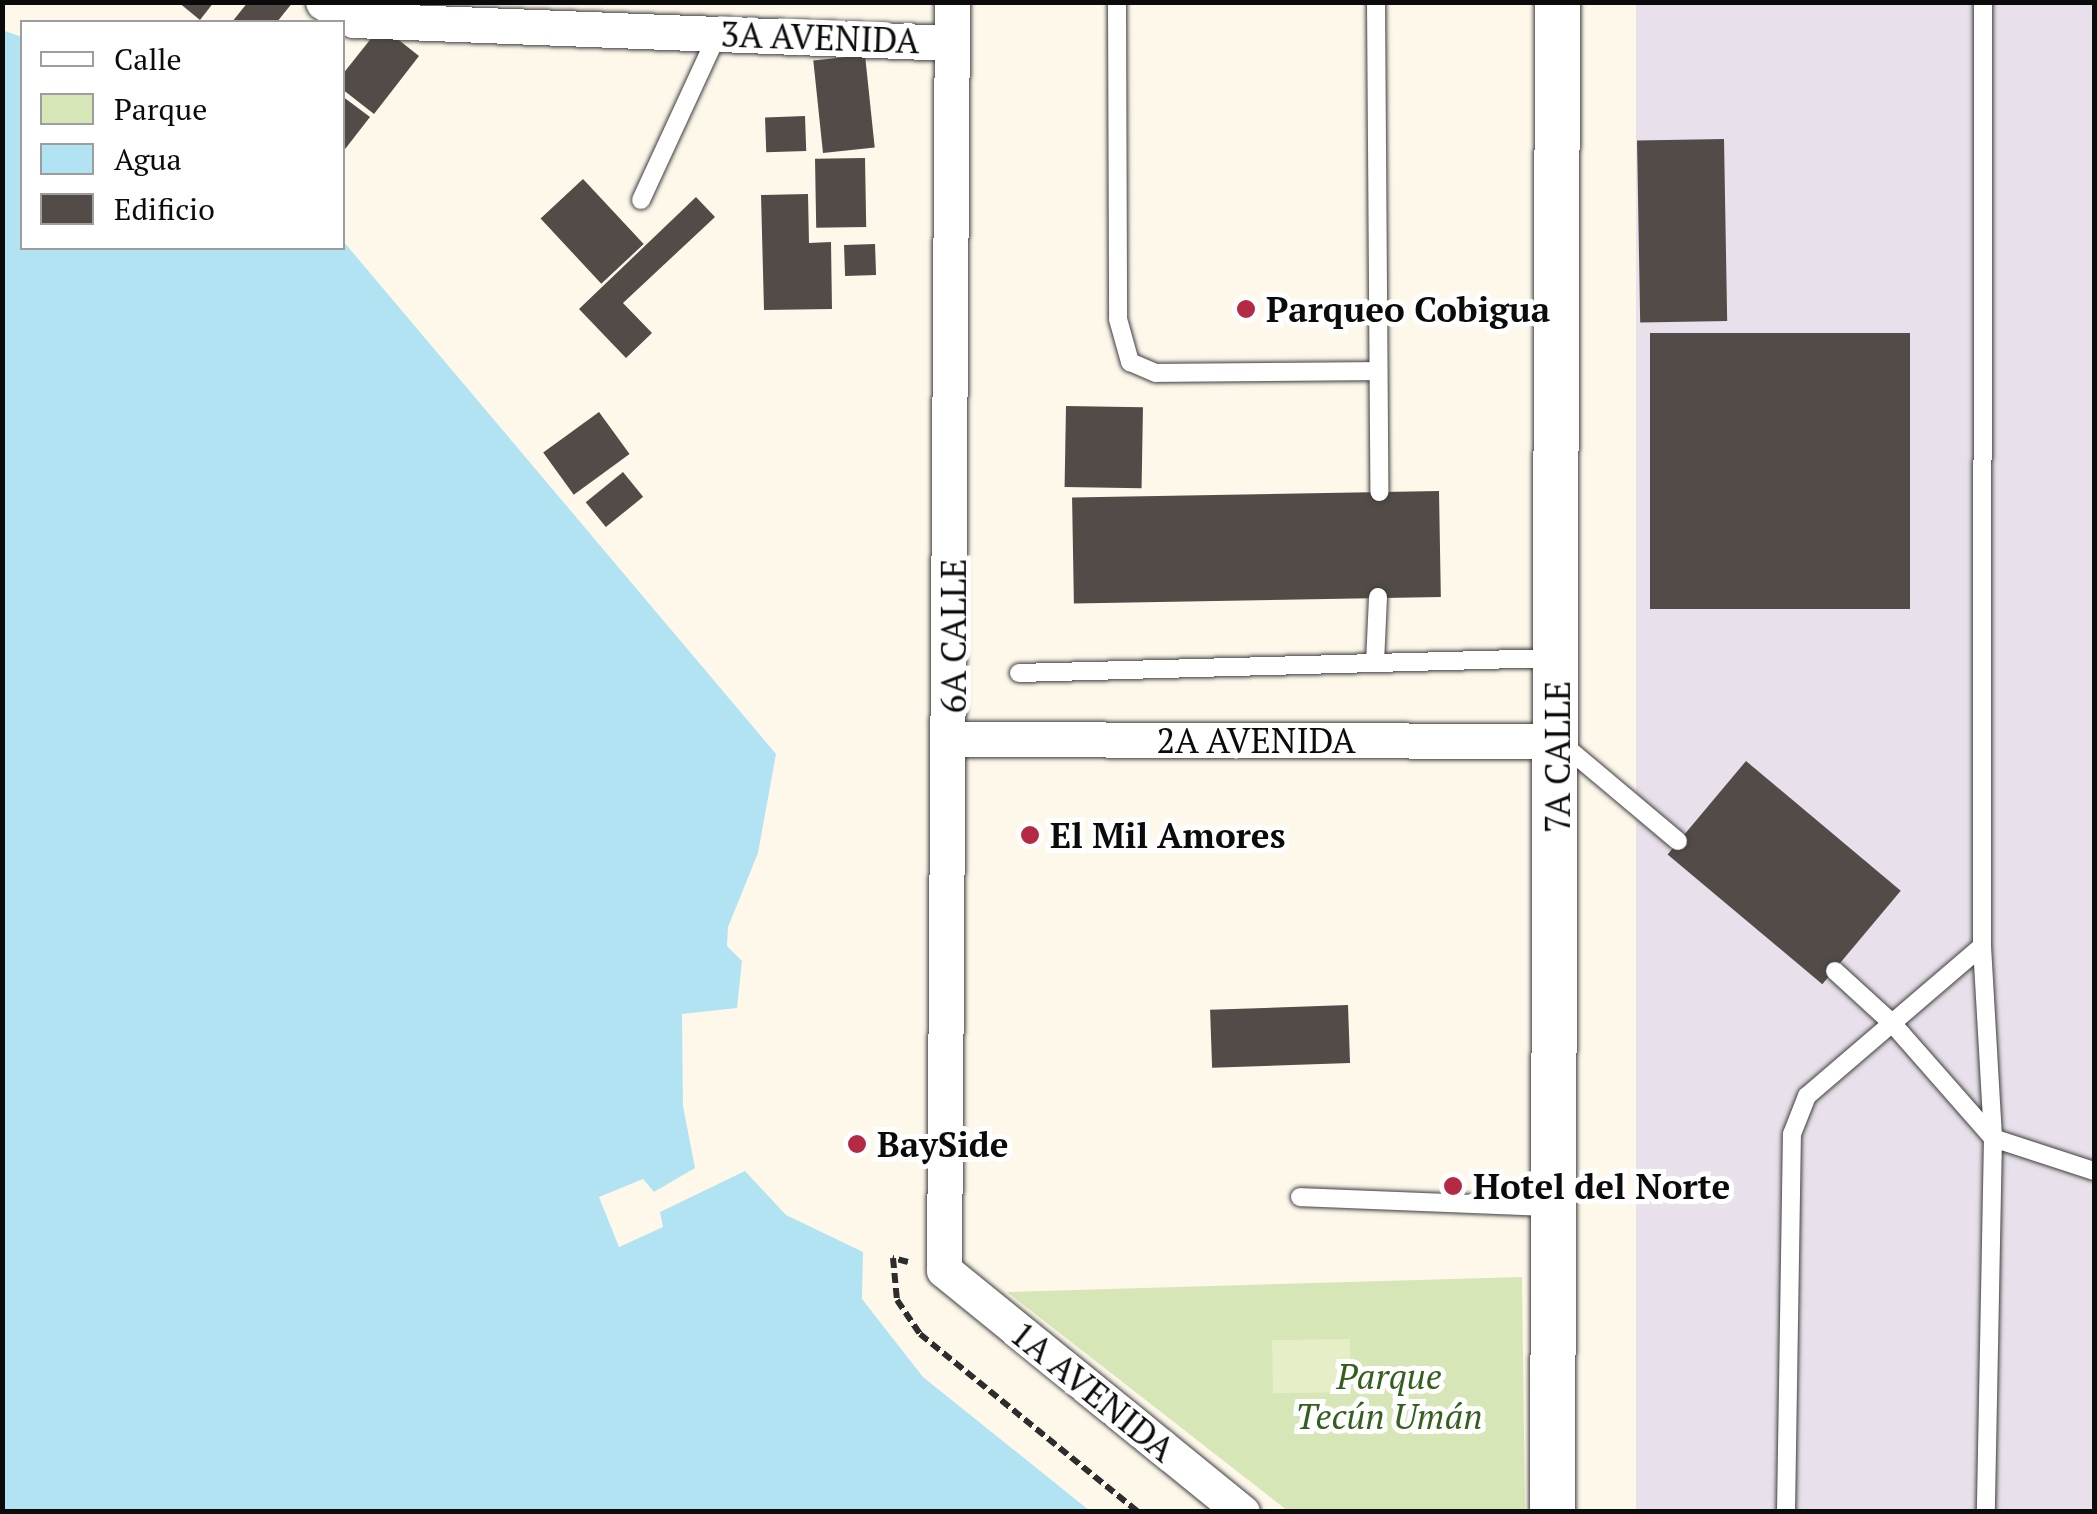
<!DOCTYPE html>
<meta charset="utf-8">
<style>
body{margin:0}
#map{position:relative;width:2097px;height:1514px;overflow:hidden;background:#fef8eb;font-family:"PT Serif",serif}
div>[style]{position:absolute}
[style*='--x']{left:calc(var(--x)*1px);top:calc(var(--y)*1px);width:calc(var(--w)*1px);rotate:calc(var(--a)*1deg)}
.industrial>*{inset:0;background:#e8e0ea;transform-origin:0 0}
.green>*{inset:0;background:#d6e6b6}
.pitch>*{inset:0;background:#e6eec8;transform-origin:0 0}
.water>*{inset:0;background:#b2e3f3}
.building>*{inset:0;background:#534b48;transform-origin:0 0}
.path>*{height:6px;margin-top:-3px;transform-origin:0;background:repeating-linear-gradient(90deg,#2d2d2d 0 10px,transparent 0 15px)}
.roads{filter:drop-shadow(0 0 2px #3e3e3e) drop-shadow(0 0 2px #3e3e3e)}
.service>*{height:18px;margin:-9px;padding:0 9px;transform-origin:9px;border-radius:9px;background:#fff}
.minor>*{height:35px;margin:-17.5px;padding:0 17.5px;transform-origin:17.5px;border-radius:17.5px;background:#fff}
.tertiary>*{height:45px;margin:-22.5px;padding:0 22.5px;transform-origin:22.5px;border-radius:22.5px;background:#fff}
.dots>*{width:28px;height:28px;translate:-50% -50%;box-sizing:border-box;border:5px solid #fff;border-radius:50%}
span{translate:-50% -50%;white-space:nowrap;text-align:center;line-height:1.15;-webkit-text-stroke:10px #fff;paint-order:stroke}
.street-label{font-size:35px;color:#0b0b0b}
.poi-label{font-size:35px;color:#0b0b0b;font-weight:700}
.left{translate:0 -50%;text-align:left}
.park-label{font-size:35px;color:#355f1f;font-style:italic}
.frame{position:absolute;inset:0;border:5px solid #0b0b0b;pointer-events:none}
.legend{position:absolute;left:20px;top:20px;width:325px;height:230px;box-sizing:border-box;background:#fff;border:2px solid #9d9d9d;margin:0;padding:12px 18px;list-style:none;font-size:30px;color:#0b0b0b}
.legend li{display:flex;align-items:center;gap:20px;height:50px}
.legend b{width:50px;border:2px solid #9d9d9d}
</style>
<div id="map">
<div class="industrial">
<i style="left:1636px;top:3px;width:458px;height:1508px"></i>
</div>
<div class="green">
<i style="clip-path:polygon(1522px 1277px,1525px 1511px,1288px 1511px,1007px 1292px)"></i>
</div>
<div class="pitch">
<i style="left:1350px;top:1339px;width:53px;height:78px;rotate:89deg"></i>
</div>
<div class="water">
<i style="clip-path:polygon(2px 30px,22px 37px,22px 248px,342px 248px,343px 241px,776px 754px,758px 853px,728px 927px,727px 946px,742px 961px,737px 1008px,682px 1014px,683px 1106px,695px 1168px,654px 1192px,643px 1179px,599px 1197px,619px 1247px,663px 1227px,660px 1212px,745px 1171px,786px 1215px,863px 1252px,862px 1299px,923px 1377px,1090px 1511px,3px 1511px)"></i>
</div>
<div class="building">
<i style="clip-path:polygon(178px 2px,214px 2px,200px 20px)"></i>
<i style="clip-path:polygon(248px 2px,293px 2px,277px 22px,232px 22px)"></i>
<i style="clip-path:polygon(381px 26px,419px 56px,374px 114px,342px 89px,342px 75px)"></i>
<i style="left:865px;top:55px;width:93px;height:52px;rotate:84deg"></i>
<i style="clip-path:polygon(342px 96px,370px 117px,342px 153px)"></i>
<i style="left:805px;top:116px;width:35px;height:40px;rotate:88deg"></i>
<i style="left:1724px;top:139px;width:182px;height:87px;rotate:89deg"></i>
<i style="left:865px;top:158px;width:69px;height:50px;rotate:89deg"></i>
<i style="left:583px;top:179px;width:89px;height:58px;rotate:47deg"></i>
<i style="clip-path:polygon(808px 194px,809px 243px,831px 242px,832px 309px,764px 310px,761px 195px)"></i>
<i style="clip-path:polygon(696px 197px,715px 217px,623px 303px,652px 333px,626px 358px,579px 309px)"></i>
<i style="left:875px;top:244px;width:31px;height:31px;rotate:88deg"></i>
<i style="left:1910px;top:333px;width:276px;height:260px;rotate:90deg"></i>
<i style="left:1066px;top:406px;width:77px;height:81px;rotate:1deg"></i>
<i style="left:599px;top:412px;width:52px;height:69px;rotate:54deg"></i>
<i style="left:623px;top:472px;width:32px;height:48px;rotate:51deg"></i>
<i style="left:1439px;top:491px;width:106px;height:367px;rotate:89deg"></i>
<i style="left:1746px;top:761px;width:202px;height:122px;rotate:40deg"></i>
<i style="left:1348px;top:1005px;width:58px;height:138px;rotate:88deg"></i>
</div>
<div class="path">
<i style="--x:908;--y:1262;--w:16;--a:-165"></i>
<i style="--x:893;--y:1258;--w:42;--a:84.6"></i>
<i style="--x:897;--y:1300;--w:41;--a:55.9"></i>
<i style="--x:920;--y:1334;--w:281;--a:39.2"></i>
</div>
<div class="roads">
<div class="service">
<i style="--x:1117;--y:2;--w:317;--a:89.8"></i>
<i style="--x:1118;--y:319;--w:45;--a:74.4"></i>
<i style="--x:1130;--y:362;--w:28;--a:23"></i>
<i style="--x:1156;--y:373;--w:222;--a:-0.5"></i>
<i style="--x:1376;--y:2;--w:490;--a:89.6"></i>
<i style="--x:1983;--y:2;--w:944;--a:90.06"></i>
<i style="--x:1982;--y:946;--w:192;--a:86.7"></i>
<i style="--x:1993;--y:1138;--w:374;--a:91.1"></i>
<i style="--x:641;--y:200;--w:184;--a:-65.2"></i>
<i style="--x:1375;--y:663;--w:66;--a:-87.4"></i>
<i style="--x:1019;--y:673;--w:533;--a:-1.61"></i>
<i style="--x:1560;--y:742;--w:154;--a:40"></i>
<i style="--x:1835;--y:971;--w:77;--a:42.4"></i>
<i style="--x:1892;--y:1023;--w:153;--a:48.7"></i>
<i style="--x:1993;--y:1138;--w:106;--a:18.1"></i>
<i style="--x:1300;--y:1197;--w:251;--a:2.3"></i>
<i style="--x:1786;--y:1512;--w:378;--a:-89.1"></i>
<i style="--x:1792;--y:1134;--w:41;--a:-68.5"></i>
<i style="--x:1807;--y:1096;--w:230;--a:-40.6"></i>
</div>
<div class="minor">
<i style="--x:323;--y:2;--w:36;--a:30"></i>
<i style="--x:354;--y:20;--w:598;--a:2.2"></i>
<i style="--x:952;--y:2;--w:1268;--a:90.36"></i>
<i style="--x:944;--y:1270;--w:384;--a:39.1"></i>
<i style="--x:953;--y:739;--w:606;--a:0.19"></i>
</div>
<div class="tertiary">
<i style="--x:1552;--y:1512;--w:1510;--a:-89.81"></i>
</div>
</div>
<div class="dots">
<i style="left:1246px;top:309px;background:#b42a44"></i>
<i style="left:1030px;top:835px;background:#b42a44"></i>
<i style="left:857px;top:1144px;background:#b42a44"></i>
<i style="left:1453px;top:1186px;background:#b42a44"></i>
</div>
<div class="street-label">
<span style="left:820px;top:37px;rotate:2deg">3A AVENIDA</span>
<span style="left:953px;top:636px;rotate:-90deg">6A CALLE</span>
<span style="left:1256px;top:740px">2A AVENIDA</span>
<span style="left:1557px;top:757px;rotate:-90deg">7A CALLE</span>
<span style="left:1093px;top:1391px;rotate:39deg">1A AVENIDA</span>
</div>
<div class="poi-label">
<span class="left" style="left:1266px;top:309px">Parqueo Cobigua</span>
<span class="left" style="left:1050px;top:835px">El Mil Amores</span>
<span class="left" style="left:877px;top:1144px">BaySide</span>
<span class="left" style="left:1473px;top:1186px">Hotel del Norte</span>
</div>
<div class="park-label">
<span style="left:1389px;top:1396px">Parque<br>Tecún Umán</span>
</div>
<div class="frame"></div>
<ul class="legend">
<li><b style="height:12px;background:#fff"></b>Calle</li>
<li><b style="height:28px;background:#d6e6b6"></b>Parque</li>
<li><b style="height:28px;background:#b2e3f3"></b>Agua</li>
<li><b style="height:28px;background:#534b48"></b>Edificio</li>
</ul>
</div>
